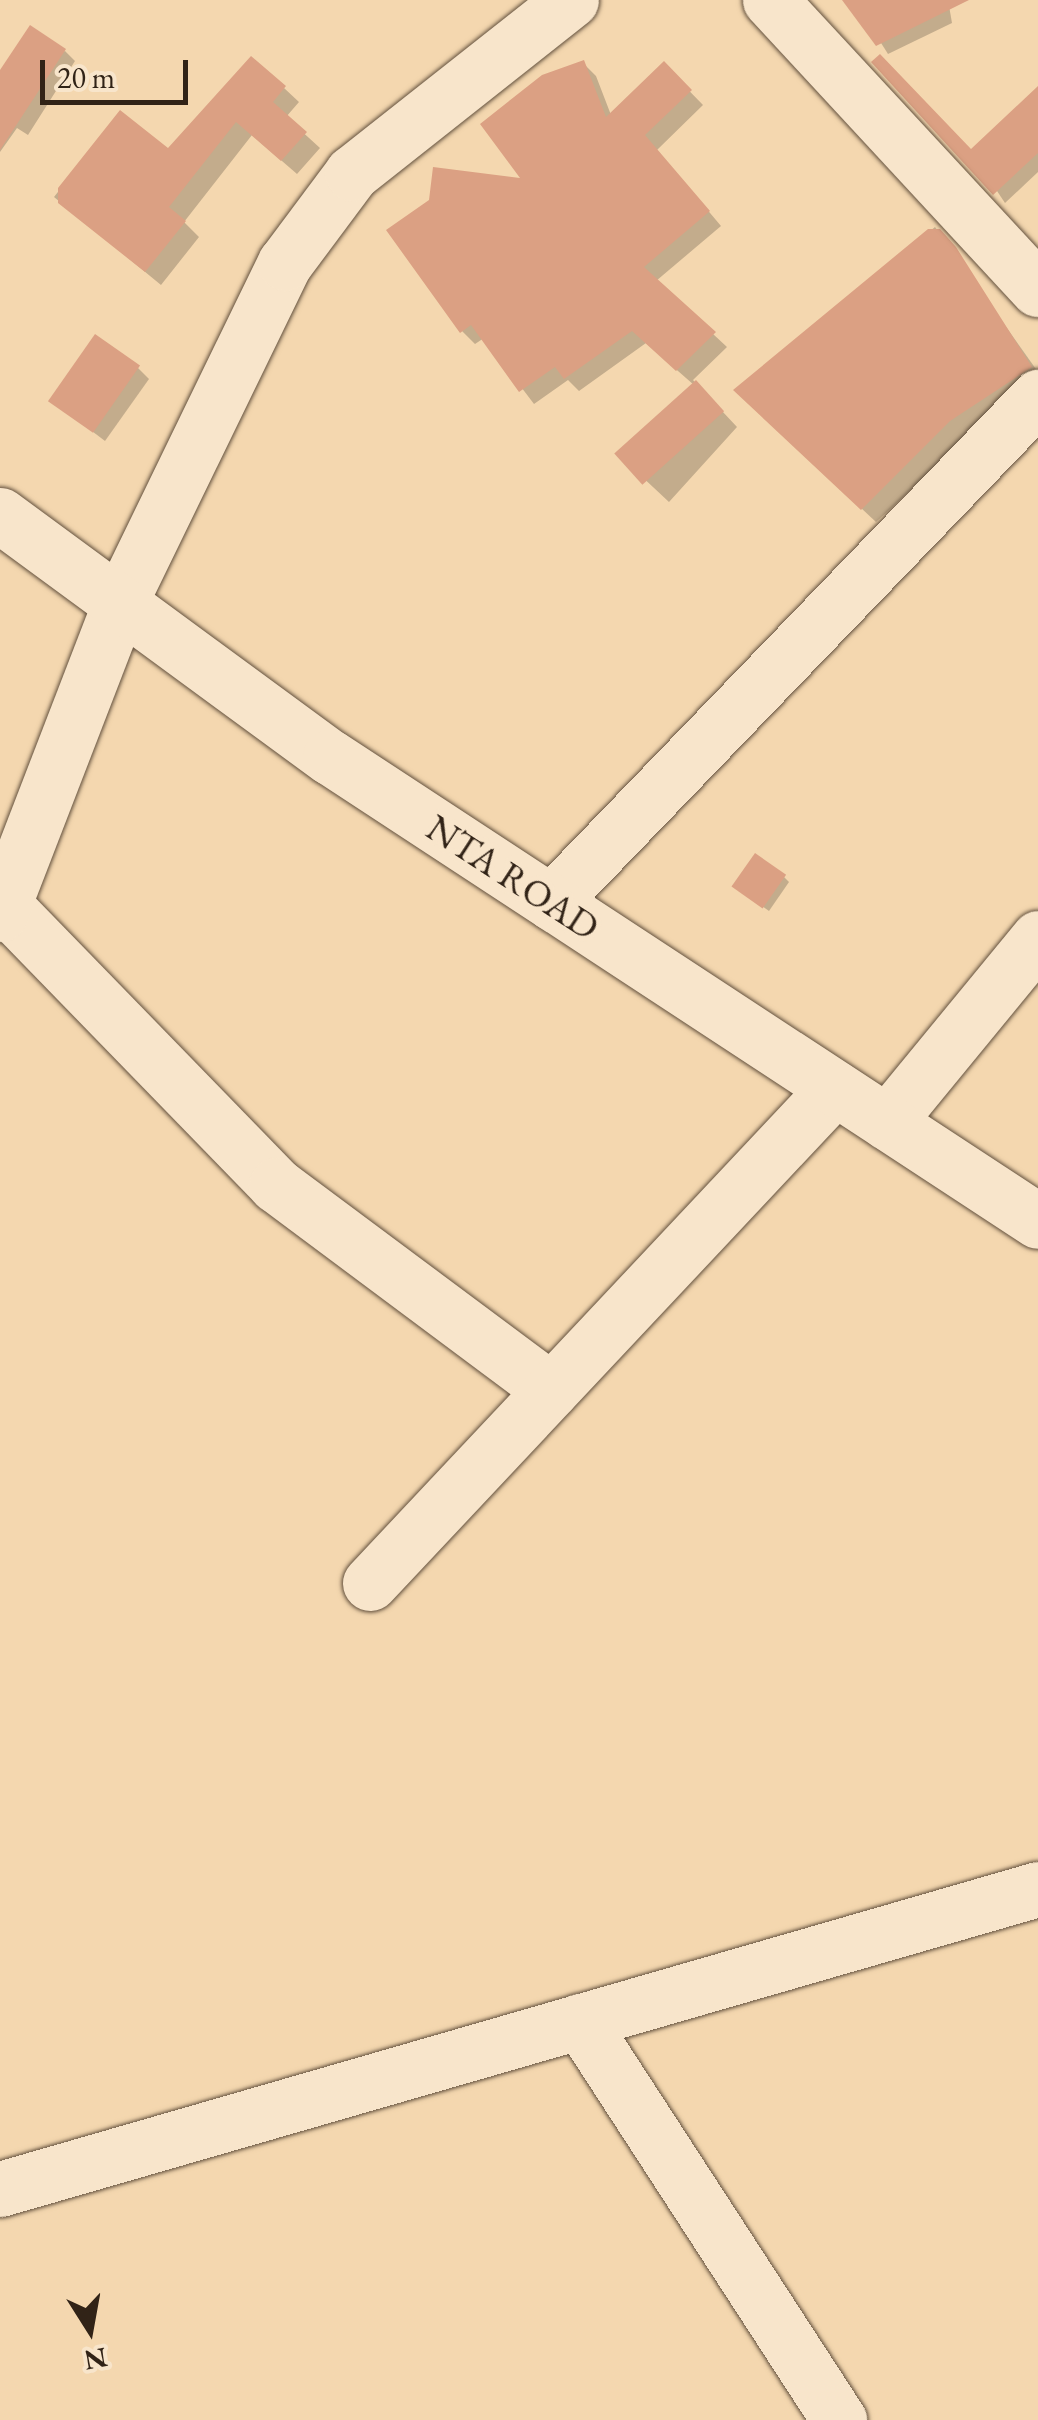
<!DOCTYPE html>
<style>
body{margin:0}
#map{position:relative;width:1038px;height:2420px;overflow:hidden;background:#f4d7af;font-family:"EB Garamond",serif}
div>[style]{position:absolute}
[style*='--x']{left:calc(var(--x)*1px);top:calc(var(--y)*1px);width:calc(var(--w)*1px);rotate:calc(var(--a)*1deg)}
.shadow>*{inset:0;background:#0003}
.building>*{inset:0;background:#dba083;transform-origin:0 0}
.roads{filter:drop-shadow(0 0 2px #62503d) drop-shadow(0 0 2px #62503d)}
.minor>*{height:55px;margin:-27.5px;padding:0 27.5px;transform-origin:27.5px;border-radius:27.5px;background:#f8e5cb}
.tertiary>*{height:55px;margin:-27.5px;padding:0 27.5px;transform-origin:27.5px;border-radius:27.5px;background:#f8e5cb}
span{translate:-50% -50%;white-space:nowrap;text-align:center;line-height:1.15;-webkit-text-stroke:10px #f8e5cb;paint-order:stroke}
.street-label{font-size:38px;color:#312317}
.north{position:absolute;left:40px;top:2280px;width:100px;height:100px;-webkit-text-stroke:8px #f8e5cb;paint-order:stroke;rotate:169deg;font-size:28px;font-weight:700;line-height:40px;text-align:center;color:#312317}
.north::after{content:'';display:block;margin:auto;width:35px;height:45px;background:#312317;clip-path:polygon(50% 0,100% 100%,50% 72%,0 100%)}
.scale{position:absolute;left:40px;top:60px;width:148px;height:45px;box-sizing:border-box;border:5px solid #312317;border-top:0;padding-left:12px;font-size:30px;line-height:35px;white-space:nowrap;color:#312317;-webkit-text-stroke:8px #f8e5cb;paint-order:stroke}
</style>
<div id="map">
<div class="shadow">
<i style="clip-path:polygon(854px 0,948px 0,952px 23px,888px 54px)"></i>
<i style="clip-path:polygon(65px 51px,75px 61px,28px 135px,17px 128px,0 152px,0 75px)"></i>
<i style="clip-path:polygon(583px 63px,596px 76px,611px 115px,664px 65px,703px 105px,657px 150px,721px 226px,656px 281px,727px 347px,693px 380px,737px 427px,669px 502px,638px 473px,694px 385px,646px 343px,579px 391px,568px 380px,534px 404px,484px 338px,475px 344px,462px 331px)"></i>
<i style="clip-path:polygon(284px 88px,299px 102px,286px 117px,320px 148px,297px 174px,252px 135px,184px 222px,199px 237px,161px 285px,54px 197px,120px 113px,168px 151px)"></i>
<i style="clip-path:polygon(1038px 103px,1038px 172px,1005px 203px,971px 152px)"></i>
<i style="clip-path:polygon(935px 227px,1038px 372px,876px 522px,736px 391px)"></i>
<i style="clip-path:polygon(138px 368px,149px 379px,105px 441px,51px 400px)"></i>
<i style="clip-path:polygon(784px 877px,789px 882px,769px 911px,739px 890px)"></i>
</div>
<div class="building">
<i style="clip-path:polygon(842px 0,969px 0,876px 46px)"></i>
<i style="clip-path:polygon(30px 25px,66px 49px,0 150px,0 70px)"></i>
<i style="clip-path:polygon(880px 54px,971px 149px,1038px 86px,1038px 153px,993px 195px,871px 62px)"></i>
<i style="clip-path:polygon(251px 56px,286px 86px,273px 102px,307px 132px,281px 161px,236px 122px,169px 207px,186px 221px,145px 272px,58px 203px,58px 188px,120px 110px,168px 148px)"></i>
<i style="clip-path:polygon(584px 60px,606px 117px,664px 61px,692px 90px,645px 135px,710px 211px,644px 267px,716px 332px,676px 371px,632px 331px,564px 379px,555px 367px,519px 392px,471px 325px,460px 333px,386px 230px,429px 200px,433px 167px,520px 178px,480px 124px,542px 75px)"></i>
<i style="clip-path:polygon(928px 229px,940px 229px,956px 247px,1032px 367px,950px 421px,861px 510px,733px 390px)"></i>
<i style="left:95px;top:334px;width:55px;height:82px;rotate:35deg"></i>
<i style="left:696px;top:380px;width:42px;height:110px;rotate:48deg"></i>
<i style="left:755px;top:853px;width:38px;height:41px;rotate:35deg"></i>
</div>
<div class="roads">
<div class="minor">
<i style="--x:770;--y:0;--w:394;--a:47.2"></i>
<i style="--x:0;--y:901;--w:396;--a:45.8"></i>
<i style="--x:276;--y:1185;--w:343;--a:36.7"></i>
<i style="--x:551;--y:902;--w:702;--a:-46.04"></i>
<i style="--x:0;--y:914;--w:339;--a:-68.9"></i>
<i style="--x:122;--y:598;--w:373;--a:-64.1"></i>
<i style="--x:285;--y:263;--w:112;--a:-53.3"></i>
<i style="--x:352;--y:173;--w:279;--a:-38.3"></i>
<i style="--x:887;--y:1122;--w:238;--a:-50.6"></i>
<i style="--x:370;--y:1583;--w:679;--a:-46.79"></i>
<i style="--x:580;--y:2021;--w:476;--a:57"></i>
<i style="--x:0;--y:2189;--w:1080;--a:-16.12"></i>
</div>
<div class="tertiary">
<i style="--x:0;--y:515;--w:409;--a:36.3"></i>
<i style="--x:330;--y:757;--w:846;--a:33.24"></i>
</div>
</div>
<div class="street-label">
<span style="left:513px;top:877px;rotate:33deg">NTA ROAD</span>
</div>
<div class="north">N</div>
<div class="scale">20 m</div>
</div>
